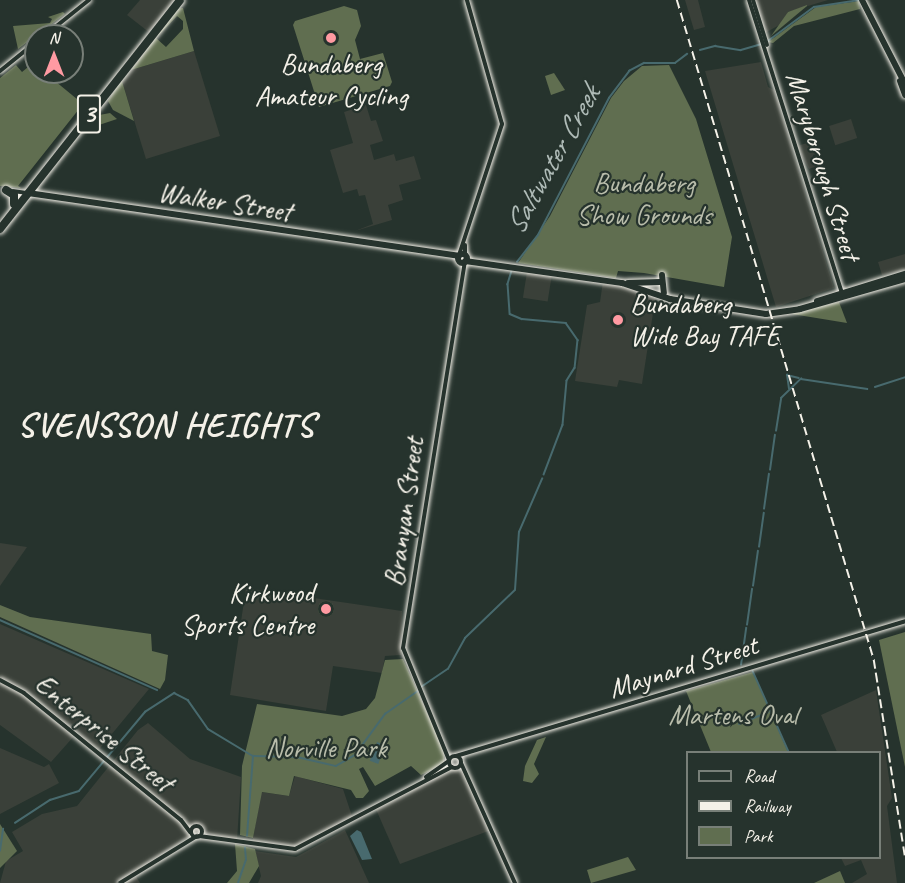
<!DOCTYPE html>
<style>
body{margin:0}
#map{position:relative;width:905px;height:883px;overflow:hidden;background:#26332d;font-family:Caveat,sans-serif}
div>[style]{position:absolute}
[style*='--x']{left:calc(var(--x)*1px);top:calc(var(--y)*1px);width:calc(var(--w)*1px);rotate:calc(var(--a)*1deg)}
.built>*{inset:0;background:#3a4039;transform-origin:0 0}
.green>*{inset:0;background:#606e50}
.round{border-radius:50%}
.water>*{inset:0;background:#486a6e;transform-origin:0 0}
.stream>*{height:1.5px;margin:-0.75px;padding:0 0.75px;transform-origin:0.75px;border-radius:0.75px;background:#486a6e}
.roads{filter:drop-shadow(0 0 2px #f4f1e8) drop-shadow(0 0 2px #f4f1e8)}
.minor>*{height:4px;margin:-2px;padding:0 2px;transform-origin:2px;border-radius:2px;background:#26332d}
.minor>.ring{margin:-2px;padding:0;box-sizing:content-box;background:none;border:4px solid #26332d;border-radius:50%}
.major>*{height:6px;margin:-3px;padding:0 3px;transform-origin:3px;border-radius:3px;background:#26332d}
.major>.ring{margin:-3px;padding:0;box-sizing:content-box;background:none;border:6px solid #26332d;border-radius:50%}
.highway>*{height:8px;margin:-4px;padding:0 4px;transform-origin:4px;border-radius:4px;background:#26332d}
.rail>*{height:1.5px;margin-top:-0.75px;transform-origin:0;background:repeating-linear-gradient(90deg,#f4f1e8 0 9px,transparent 0 13.5px)}
.dots>*{width:16px;height:16px;translate:-50% -50%;box-sizing:border-box;border:3px solid #26332d;border-radius:50%}
span{translate:-50% -50%;white-space:nowrap;text-align:center;line-height:1.15;-webkit-text-stroke:4.5px #26332d;paint-order:stroke}
.shield-label span{padding:2px 4px;background:#26332d;border:2px solid;border-radius:4px;-webkit-text-stroke-width:0}
.shield-label{font-size:27px;color:#f4f1e8;font-weight:700}
.poi-label{font-size:28px;color:#f4f1e8}
.left{translate:0 -50%;text-align:left}
.right{translate:-100% -50%;text-align:right}
.street-label{font-size:28px;color:#f4f1e8}
.park-label{font-size:28px;color:#b9bdab}
.water-label{font-size:30px;color:#afbbb7;font-style:italic}
.district-label{font-size:34px;color:#f4f1e8;font-weight:700;letter-spacing:1.5px}
.legend{position:absolute;left:686px;top:751px;width:195px;height:108px;box-sizing:border-box;background:#26332d;border:2px solid #787f78;margin:0;padding:8px 10px;list-style:none;font-size:18px;color:#f4f1e8}
.legend li{display:flex;align-items:center;gap:12px;height:30px}
.legend b{width:30px;border:2px solid #787f78}
.north{position:absolute;left:24px;top:24px;width:60px;height:60px;box-sizing:border-box;background:#26332d;border:2px solid #787f78;border-radius:50%;rotate:0deg;font-size:16px;font-weight:700;line-height:24px;text-align:center;color:#f4f1e8}
.north::after{content:'';display:block;margin:auto;width:21px;height:27px;background:#ff9aa2;clip-path:polygon(50% 0,100% 100%,50% 72%,0 100%)}
</style>
<div id="map">
<div class="built">
<i style="clip-path:polygon(140px 0,177px 0,150px 33px,127px 15px)"></i>
<i style="clip-path:polygon(685px 0,698px 0,705px 27px,694px 30px)"></i>
<i style="clip-path:polygon(753px 0,828px 0,788px 12px,783px 23px,763px 34px)"></i>
<i style="clip-path:polygon(194px 51px,220px 136px,146px 159px,122px 81px,131px 70px)"></i>
<i style="clip-path:polygon(761px 62px,768px 87px,774px 90px,834px 288px,776px 307px,705px 71px)"></i>
<i style="clip-path:polygon(366px 105px,371px 121px,376px 120px,383px 141px,370px 145px,374px 160px,394px 154px,396px 161px,414px 156px,421px 179px,399px 185px,403px 200px,388px 205px,392px 220px,355px 231px,373px 224px,365px 195px,359px 196px,357px 189px,343px 193px,330px 150px,353px 143px,344px 112px)"></i>
<i style="left:851px;top:119px;width:20px;height:23px;rotate:72deg"></i>
<i style="clip-path:polygon(817px 140px,821px 153px,813px 155px,817px 166px,809px 169px,797px 146px)"></i>
<i style="clip-path:polygon(905px 254px,905px 270px,882px 275px,878px 262px)"></i>
<i style="left:527px;top:272px;width:25px;height:26px;rotate:9deg"></i>
<i style="clip-path:polygon(603px 281px,656px 294px,642px 384px,619px 380px,617px 387px,575px 381px,587px 305px,600px 302px)"></i>
<i style="clip-path:polygon(0 543px,27px 547px,0 586px)"></i>
<i style="clip-path:polygon(246px 588px,402px 611px,401px 655px,385px 656px,382px 673px,333px 666px,326px 711px,230px 695px)"></i>
<i style="clip-path:polygon(0 624px,149px 689px,97px 752px,75px 735px,51px 762px,0 725px)"></i>
<i style="clip-path:polygon(876px 690px,892px 798px,887px 806px,897px 883px,852px 883px,867px 874px,861px 860px,845px 866px,841px 858px,880px 858px,880px 752px,837px 752px,821px 715px)"></i>
<i style="clip-path:polygon(148px 723px,190px 759px,241px 777px,237px 841px,196px 831px,135px 875px,140px 883px,0 883px,6px 861px,23px 851px,12px 832px,42px 814px,77px 806px,138px 730px)"></i>
<i style="clip-path:polygon(0 748px,44px 767px,49px 764px,59px 783px,0 814px)"></i>
<i style="clip-path:polygon(455px 767px,465px 774px,491px 830px,400px 864px,375px 807px,445px 768px)"></i>
<i style="clip-path:polygon(295px 776px,343px 789px,353px 819px,296px 849px,252px 844px,261px 792px,289px 796px)"></i>
<i style="clip-path:polygon(345px 830px,369px 883px,258px 883px,261px 876px,255px 851px,296px 857px)"></i>
</div>
<div class="green">
<i style="clip-path:polygon(859px 1px,860px 9px,794px 26px,773px 43px,768px 42px,816px 7px)"></i>
<i style="clip-path:polygon(807px 5px,807px 6px,771px 36px,788px 12px)"></i>
<i style="clip-path:polygon(344px 6px,357px 10px,361px 26px,355px 40px,360px 59px,383px 53px,392px 82px,390px 86px,319px 107px,293px 25px,295px 21px)"></i>
<i style="clip-path:polygon(evenodd,183px 8px,194px 51px,131px 70px,177px 9px,183px 8px,177px 16px,183px 21px,183px 29px,166px 47px,156px 38px,177px 16px)"></i>
<i style="clip-path:polygon(63px 12px,65px 14px,18px 49px,13px 26px,50px 23px,52px 19px,48px 17px)"></i>
<i style="clip-path:polygon(33px 63px,36px 72px,44px 72px,83px 104px,18px 186px,21px 188px,0 186px,0 78px,16px 65px,22px 72px)"></i>
<i style="clip-path:polygon(669px 65px,696px 119px,732px 237px,724px 287px,644px 273px,618px 271px,616px 278px,518px 263px,550px 216px,611px 98px,624px 81px,642px 66px)"></i>
<i style="clip-path:polygon(554px 73px,565px 90px,551px 95px,545px 76px)"></i>
<i style="clip-path:polygon(121px 80px,122px 81px,134px 121px,113px 110px,108px 101px)"></i>
<i style="clip-path:polygon(110px 113px,117px 119px,81px 131px,94px 116px)"></i>
<i style="clip-path:polygon(839px 302px,847px 323px,792px 314px,793px 313px)"></i>
<i class="round" style="left:318px;top:601px;width:16px;height:16px"></i>
<i style="clip-path:polygon(0 605px,30px 617px,151px 634px,152px 651px,168px 655px,165px 680px,160px 689px,0 617px)"></i>
<i style="clip-path:polygon(905px 632px,905px 767px,879px 640px)"></i>
<i style="clip-path:polygon(403px 659px,444px 751px,444px 764px,421px 775px,411px 766px,375px 786px,363px 767px,359px 769px,369px 791px,363px 798px,356px 798px,351px 790px,294px 776px,289px 796px,262px 792px,253px 838px,240px 835px,242px 766px,257px 704px,342px 716px,366px 709px,375px 698px,385px 660px)"></i>
<i style="clip-path:polygon(753px 672px,788px 752px,711px 752px,686px 691px)"></i>
<i style="clip-path:polygon(546px 737px,534px 764px,539px 774px,532px 783px,523px 781px,525px 766px,537px 740px)"></i>
<i style="clip-path:polygon(0 824px,17px 851px,0 868px)"></i>
<i style="clip-path:polygon(235px 844px,255px 849px,259px 866px,249px 883px,227px 883px,237px 871px)"></i>
<i style="clip-path:polygon(628px 857px,636px 870px,591px 883px,587px 870px)"></i>
<i style="clip-path:polygon(840px 871px,845px 883px,814px 883px)"></i>
</div>
<div class="water">
<i style="left:377px;top:742px;width:9px;height:20px;rotate:21deg"></i>
<i style="clip-path:polygon(357px 830px,361px 832px,372px 859px,362px 860px,350px 836px)"></i>
</div>
<div class="stream">
<i style="--x:768;--y:41;--w:57;--a:-36.5"></i>
<i style="--x:814;--y:7;--w:47;--a:-8.7"></i>
<i style="--x:700;--y:50;--w:16;--a:-15"></i>
<i style="--x:715;--y:46;--w:26;--a:9"></i>
<i style="--x:741;--y:50;--w:22;--a:-16"></i>
<i style="--x:517;--y:262;--w:34;--a:-52"></i>
<i style="--x:538;--y:235;--w:154;--a:-62.6"></i>
<i style="--x:609;--y:98;--w:34;--a:-53"></i>
<i style="--x:629;--y:71;--w:17;--a:-28"></i>
<i style="--x:644;--y:63;--w:31;--a:0"></i>
<i style="--x:675;--y:63;--w:15;--a:-37"></i>
<i style="--x:512;--y:271;--w:14;--a:107"></i>
<i style="--x:508;--y:284;--w:30;--a:86"></i>
<i style="--x:510;--y:314;--w:13;--a:23"></i>
<i style="--x:522;--y:319;--w:44;--a:5.2"></i>
<i style="--x:566;--y:323;--w:21;--a:55"></i>
<i style="--x:578;--y:340;--w:28;--a:96"></i>
<i style="--x:575;--y:368;--w:15;--a:122"></i>
<i style="--x:567;--y:381;--w:44;--a:95.2"></i>
<i style="--x:563;--y:425;--w:53;--a:110.8"></i>
<i style="--x:875;--y:387;--w:32;--a:-18"></i>
<i style="--x:789;--y:389;--w:14;--a:-98"></i>
<i style="--x:787;--y:375;--w:12;--a:14"></i>
<i style="--x:776;--y:431;--w:33;--a:-81"></i>
<i style="--x:781;--y:398;--w:28;--a:-44"></i>
<i style="--x:801;--y:379;--w:67;--a:8.6"></i>
<i style="--x:770;--y:470;--w:35;--a:-82"></i>
<i style="--x:764;--y:509;--w:35;--a:-82"></i>
<i style="--x:759;--y:547;--w:34;--a:-82"></i>
<i style="--x:753;--y:586;--w:35;--a:-82"></i>
<i style="--x:0;--y:620;--w:172;--a:24"></i>
<i style="--x:747;--y:625;--w:36;--a:-82"></i>
<i style="--x:741;--y:665;--w:37;--a:-82"></i>
<i style="--x:753;--y:671;--w:89;--a:66"></i>
<i style="--x:421;--y:687;--w:32;--a:-34"></i>
<i style="--x:448;--y:669;--w:35;--a:-61"></i>
<i style="--x:465;--y:638;--w:69;--a:-43.8"></i>
<i style="--x:515;--y:590;--w:58;--a:-86.1"></i>
<i style="--x:519;--y:532;--w:58;--a:-66.5"></i>
<i style="--x:739;--y:724;--w:31;--a:-22"></i>
<i style="--x:15;--y:823;--w:42;--a:-33.3"></i>
<i style="--x:50;--y:800;--w:30;--a:-17"></i>
<i style="--x:79;--y:791;--w:103;--a:-50.1"></i>
<i style="--x:145;--y:712;--w:35;--a:-33"></i>
<i style="--x:174;--y:693;--w:16;--a:27"></i>
<i style="--x:188;--y:700;--w:35;--a:55"></i>
<i style="--x:208;--y:729;--w:52;--a:31"></i>
<i style="--x:253;--y:756;--w:44;--a:1.3"></i>
<i style="--x:297;--y:757;--w:40;--a:13"></i>
<i style="--x:336;--y:766;--w:22;--a:-30"></i>
<i style="--x:355;--y:755;--w:51;--a:-53.8"></i>
<i style="--x:385;--y:714;--w:40;--a:-34.9"></i>
<i style="--x:247;--y:836;--w:80;--a:-85.7"></i>
<i style="--x:0;--y:851;--w:22;--a:-82"></i>
<i style="--x:238;--y:883;--w:24;--a:-71"></i>
<i style="--x:246;--y:860;--w:12;--a:-95"></i>
</div>
<div class="roads">
<div class="minor">
<i style="--x:749;--y:0;--w:307;--a:72.4"></i>
<i style="--x:753;--y:0;--w:47;--a:72.7"></i>
<i style="--x:44;--y:36;--w:58;--a:-38.7"></i>
<i style="--x:0;--y:71;--w:46;--a:-38.9"></i>
<i style="--x:13;--y:191;--w:15;--a:8"></i>
<i style="--x:465;--y:245;--w:10;--a:90"></i>
<i style="--x:459;--y:255;--w:138;--a:-71.8"></i>
<i style="--x:502;--y:124;--w:129;--a:-105.8"></i>
<i style="--x:0;--y:680;--w:27;--a:28"></i>
<i style="--x:24;--y:693;--w:202;--a:39"></i>
<i style="--x:181;--y:820;--w:15;--a:53"></i>
<i class="ring" style="left:449px;top:756px;width:8px;height:8px"></i>
<i style="--x:456;--y:756;--w:469;--a:-16.7"></i>
<i style="--x:449;--y:760;--w:121;--a:-112.3"></i>
<i style="--x:403;--y:648;--w:391;--a:-80.9"></i>
<i style="--x:461;--y:763;--w:132;--a:65.8"></i>
<i style="--x:426;--y:777;--w:28;--a:-35"></i>
<i class="ring" style="left:190.5px;top:825.5px;width:7px;height:7px"></i>
<i style="--x:199;--y:836;--w:97;--a:7.7"></i>
<i style="--x:295;--y:849;--w:177;--a:-27.6"></i>
<i style="--x:120;--y:883;--w:90;--a:-31.4"></i>
</div>
<div class="major">
<i style="--x:862;--y:0;--w:94;--a:62.9"></i>
<i style="--x:900;--y:81;--w:15;--a:70"></i>
<i style="--x:28;--y:193;--w:435;--a:8.3"></i>
<i class="ring" style="left:457.5px;top:253.5px;width:3px;height:3px"></i>
<i style="--x:465;--y:261;--w:159;--a:8"></i>
<i style="--x:622;--y:283;--w:51;--a:18.4"></i>
<i style="--x:670;--y:299;--w:97;--a:8.9"></i>
<i style="--x:766;--y:314;--w:34;--a:-8"></i>
<i style="--x:800;--y:309;--w:109;--a:-15.9"></i>
<i style="--x:662;--y:275;--w:18;--a:84"></i>
<i style="--x:628;--y:283;--w:32;--a:-2"></i>
<i style="--x:817;--y:301;--w:92;--a:-17.1"></i>
</div>
<div class="highway">
<i style="--x:6;--y:190;--w:9;--a:32"></i>
<i style="--x:14;--y:195;--w:9;--a:90"></i>
<i style="--x:0;--y:229;--w:291;--a:-51.8"></i>
</div>
</div>
<div class="rail">
<i style="--x:677;--y:0;--w:689;--a:73.38"></i>
<i style="--x:874;--y:660;--w:198;--a:81"></i>
</div>
<div class="dots">
<i style="left:331px;top:38px;background:#ff9aa2"></i>
<i style="left:618px;top:320px;background:#ff9aa2"></i>
<i style="left:326px;top:609px;background:#ff9aa2"></i>
</div>
<div class="shield-label">
<span style="left:89px;top:114px">3</span>
</div>
<div class="poi-label">
<span style="left:331px;top:80px">Bundaberg<br>Amateur Cycling</span>
<span class="left" style="left:630px;top:320px">Bundaberg<br>Wide Bay TAFE</span>
<span class="right" style="left:314px;top:609px">Kirkwood<br>Sports Centre</span>
</div>
<div class="street-label">
<span style="left:823px;top:166px;rotate:73deg">Maryborough Street</span>
<span style="left:225px;top:202px;rotate:9deg">Walker Street</span>
<span style="left:404px;top:512px;rotate:-82deg">Branyan Street</span>
<span style="left:683px;top:667px;rotate:-17deg">Maynard Street</span>
<span style="left:104px;top:733px;rotate:39deg">Enterprise Street</span>
</div>
<div class="park-label">
<span style="left:644px;top:199px">Bundaberg<br>Show Grounds</span>
<span style="left:733px;top:715px">Martens Oval</span>
<span style="left:326px;top:748px">Norville Park</span>
</div>
<div class="water-label">
<span style="left:552px;top:160px;rotate:-61deg">Saltwater Creek</span>
</div>
<div class="district-label">
<span style="left:166px;top:425px">SVENSSON HEIGHTS</span>
</div>
<ul class="legend">
<li><b style="height:8px;background:#26332d"></b>Road</li>
<li><b style="height:8px;background:#f4f1e8"></b>Railway</li>
<li><b style="height:16px;background:#606e50"></b>Park</li>
</ul>
<div class="north">N</div>
</div>
